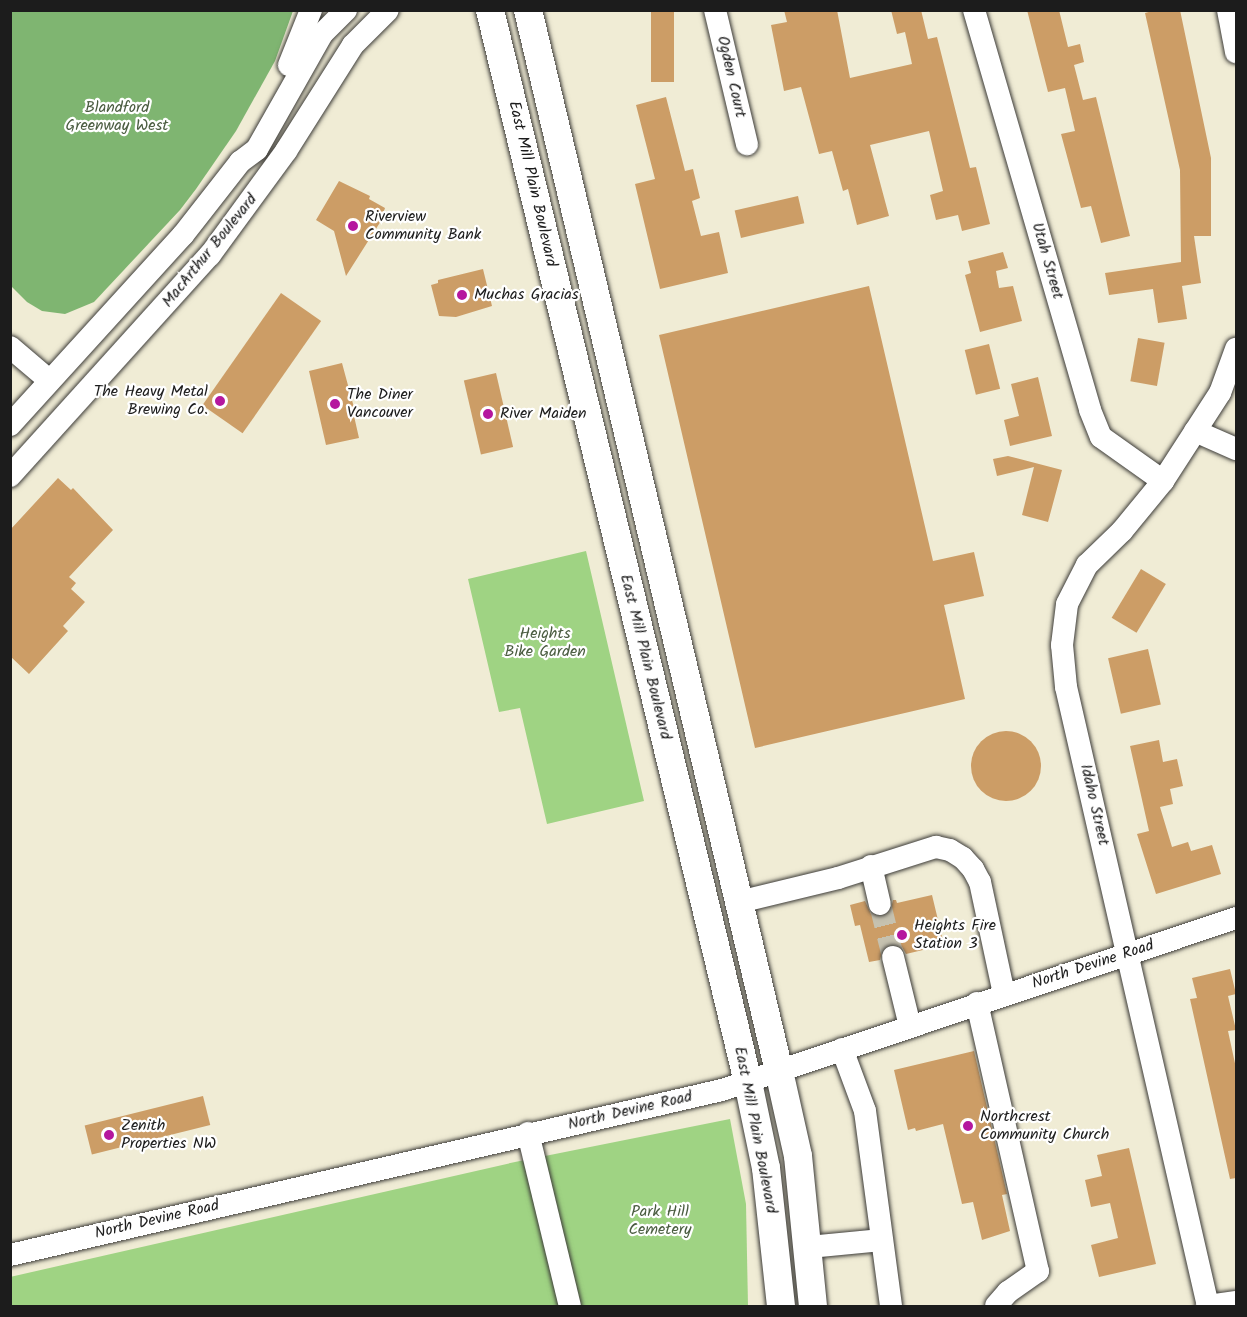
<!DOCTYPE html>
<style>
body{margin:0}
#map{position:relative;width:1247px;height:1317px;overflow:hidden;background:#f0ecd5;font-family:Kalam,sans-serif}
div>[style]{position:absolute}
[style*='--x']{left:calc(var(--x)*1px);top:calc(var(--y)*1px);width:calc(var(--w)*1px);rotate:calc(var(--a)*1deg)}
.green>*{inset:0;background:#9fd383}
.forest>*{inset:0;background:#7fb571}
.building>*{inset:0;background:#cc9d66;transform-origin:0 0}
.round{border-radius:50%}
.minor-tunnel>*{height:22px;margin-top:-11px;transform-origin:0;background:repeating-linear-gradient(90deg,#c6c2b0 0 22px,transparent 0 33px)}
.roads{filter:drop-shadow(0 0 2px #3c3b38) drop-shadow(0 0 2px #3c3b38)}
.minor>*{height:22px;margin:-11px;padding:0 11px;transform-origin:11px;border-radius:11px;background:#fff}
.major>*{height:28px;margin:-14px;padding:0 14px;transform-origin:14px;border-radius:14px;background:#fff}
.dots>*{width:16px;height:16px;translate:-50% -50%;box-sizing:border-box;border:3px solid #fff;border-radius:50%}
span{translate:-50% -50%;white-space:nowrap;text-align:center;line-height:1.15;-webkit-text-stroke:4.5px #fff;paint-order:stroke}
.street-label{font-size:16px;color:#1c1c1c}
.park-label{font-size:16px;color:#4a5c40}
.poi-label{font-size:16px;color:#1c1c1c}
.left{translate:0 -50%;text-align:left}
.right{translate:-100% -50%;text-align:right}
.frame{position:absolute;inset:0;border:12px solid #1c1c1c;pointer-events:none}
</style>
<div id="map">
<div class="green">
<i style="clip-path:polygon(586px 551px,644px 801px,547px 824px,520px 708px,499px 712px,468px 579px)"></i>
<i style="clip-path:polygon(730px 1119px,746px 1204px,748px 1306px,11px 1306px,10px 1277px,515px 1162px)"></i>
</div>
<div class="forest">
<i style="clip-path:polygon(10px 11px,293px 11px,275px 61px,236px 131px,196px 189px,180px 210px,94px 302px,65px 314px,42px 311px,27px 302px,11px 286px)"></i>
</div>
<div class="building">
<i style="left:651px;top:10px;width:23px;height:72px"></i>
<i style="clip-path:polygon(784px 10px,837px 10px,850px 78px,912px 64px,905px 32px,897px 34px,891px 10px,921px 10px,928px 39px,937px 37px,970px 168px,976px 167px,990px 224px,962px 231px,958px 215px,936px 220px,930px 195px,943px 191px,929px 131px,870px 145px,889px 216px,857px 225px,848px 189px,843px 191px,832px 151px,819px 154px,801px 87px,784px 91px,771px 25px,787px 22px)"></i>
<i style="clip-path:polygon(1027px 10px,1059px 10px,1068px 47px,1080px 44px,1084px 62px,1074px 65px,1083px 100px,1096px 97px,1130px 236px,1101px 243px,1091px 206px,1081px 208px,1061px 134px,1075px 131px,1065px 88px,1048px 92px)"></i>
<i style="clip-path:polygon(1156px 10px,1180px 10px,1211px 158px,1211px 236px,1194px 236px,1201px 283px,1182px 286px,1187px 319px,1158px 323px,1153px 289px,1109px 295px,1105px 273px,1181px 262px,1180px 170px,1145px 13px)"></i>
<i style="clip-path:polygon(666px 97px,685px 171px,693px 169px,700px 198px,692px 201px,701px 236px,719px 232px,728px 273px,660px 289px,635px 184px,655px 179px,636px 105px)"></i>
<i style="clip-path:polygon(339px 181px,370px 196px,369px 199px,385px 208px,384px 211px,386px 213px,346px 276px,334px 231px,316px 220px)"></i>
<i style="left:798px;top:196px;width:28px;height:65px;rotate:77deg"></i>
<i style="clip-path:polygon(1003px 252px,1008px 268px,996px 271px,999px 288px,1013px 286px,1022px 321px,980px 332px,965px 275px,971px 273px,968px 261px)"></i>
<i style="clip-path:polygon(483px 269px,492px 306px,456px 317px,439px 316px,431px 285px,438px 283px,438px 280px)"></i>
<i style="clip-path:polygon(869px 286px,933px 561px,974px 552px,984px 596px,944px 605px,965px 699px,755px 748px,659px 335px)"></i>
<i style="left:281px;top:293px;width:49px;height:137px;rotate:35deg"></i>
<i style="left:1138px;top:338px;width:27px;height:44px;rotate:10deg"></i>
<i style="left:989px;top:344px;width:46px;height:25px;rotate:76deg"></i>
<i style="clip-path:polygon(342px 363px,356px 415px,354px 416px,359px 438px,326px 445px,309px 371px)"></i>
<i style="left:496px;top:373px;width:76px;height:33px;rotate:77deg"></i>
<i style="clip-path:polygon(1038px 377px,1052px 436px,1010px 446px,1004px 420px,1019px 416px,1011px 384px)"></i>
<i style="clip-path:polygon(1008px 456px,1062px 470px,1048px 522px,1022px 515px,1034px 467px,997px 476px,993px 459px)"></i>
<i style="clip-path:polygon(58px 478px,71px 490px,73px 488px,113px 530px,69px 577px,76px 583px,71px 589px,85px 602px,63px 626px,68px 631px,29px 674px,10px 656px,10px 530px)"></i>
<i style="left:1141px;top:569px;width:29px;height:57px;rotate:31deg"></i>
<i style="left:1148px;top:649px;width:57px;height:41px;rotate:77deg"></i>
<i class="round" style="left:971px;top:731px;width:70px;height:70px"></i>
<i style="clip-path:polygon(1159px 740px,1163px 762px,1177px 759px,1183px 786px,1170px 789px,1173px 804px,1160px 807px,1172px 847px,1188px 842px,1191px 851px,1212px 845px,1221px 874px,1156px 894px,1137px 834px,1149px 831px,1130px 746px)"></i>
<i style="clip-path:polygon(932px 895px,944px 945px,906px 954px,902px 947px,890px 944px,883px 948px,880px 960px,869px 962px,860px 925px,855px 926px,850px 905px,865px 901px,871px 914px,883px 917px,890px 913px,893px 900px,896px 900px,897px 903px)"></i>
<i style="clip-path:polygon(1230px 969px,1236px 994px,1228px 996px,1236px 1030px,1228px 1031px,1236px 1068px,1236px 1178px,1230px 1179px,1190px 999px,1197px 998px,1192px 978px)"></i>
<i style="clip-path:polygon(974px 1051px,1007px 1194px,1002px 1195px,1010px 1231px,982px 1240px,973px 1202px,962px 1204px,943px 1124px,916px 1131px,915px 1128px,908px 1130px,894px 1070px)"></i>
<i style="left:203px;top:1096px;width:30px;height:122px;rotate:76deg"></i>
<i style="clip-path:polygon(1129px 1148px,1156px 1264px,1099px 1277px,1091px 1245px,1118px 1238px,1110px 1203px,1091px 1207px,1085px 1180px,1102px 1176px,1097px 1155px)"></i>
</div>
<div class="minor-tunnel">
<i style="--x:880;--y:904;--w:55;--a:76.2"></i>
</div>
<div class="roads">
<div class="minor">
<i style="--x:715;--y:10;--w:138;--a:76.6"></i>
<i style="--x:974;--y:10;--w:416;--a:73.8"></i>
<i style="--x:1090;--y:410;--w:29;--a:68"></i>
<i style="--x:1101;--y:437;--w:76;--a:35.4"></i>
<i style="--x:1228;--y:10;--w:43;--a:79.2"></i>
<i style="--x:289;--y:65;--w:59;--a:-68.2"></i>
<i style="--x:10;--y:347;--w:52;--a:40.4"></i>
<i style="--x:10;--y:425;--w:257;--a:-47.7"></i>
<i style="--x:183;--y:235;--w:93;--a:-52"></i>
<i style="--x:240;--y:162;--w:21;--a:-37"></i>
<i style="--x:257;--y:149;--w:132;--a:-60.5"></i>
<i style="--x:322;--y:34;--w:34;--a:-45"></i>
<i style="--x:1195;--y:431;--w:45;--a:23.7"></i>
<i style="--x:10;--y:476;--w:298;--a:-47.9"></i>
<i style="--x:210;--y:255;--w:129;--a:-53.8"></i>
<i style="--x:286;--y:151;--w:125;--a:-57.7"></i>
<i style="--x:353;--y:45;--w:49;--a:-45"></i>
<i style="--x:871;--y:866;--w:39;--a:77"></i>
<i style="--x:739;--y:902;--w:102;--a:-13.6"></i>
<i style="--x:838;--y:878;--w:103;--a:-17.6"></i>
<i style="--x:936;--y:847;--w:14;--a:12"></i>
<i style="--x:950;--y:850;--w:15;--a:32"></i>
<i style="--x:963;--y:858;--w:15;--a:48"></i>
<i style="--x:973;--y:869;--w:15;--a:62"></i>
<i style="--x:980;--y:882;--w:115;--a:77.9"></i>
<i style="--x:893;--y:957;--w:71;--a:76.2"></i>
<i style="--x:977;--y:1003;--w:275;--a:77.2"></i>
<i style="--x:1038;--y:1271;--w:37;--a:145"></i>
<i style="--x:1008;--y:1292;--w:18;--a:131"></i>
<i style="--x:842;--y:1049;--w:66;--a:69.6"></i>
<i style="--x:865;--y:1111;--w:197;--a:82.4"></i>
<i style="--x:528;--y:1133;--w:178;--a:76.4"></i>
<i style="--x:809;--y:1247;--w:73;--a:-5.5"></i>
<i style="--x:10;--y:1255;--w:731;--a:-13.05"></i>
<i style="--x:722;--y:1090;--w:542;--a:-18.5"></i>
<i style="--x:1207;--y:1306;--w:29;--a:-8"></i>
<i style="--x:1208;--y:1306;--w:635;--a:-102.92"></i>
<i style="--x:1066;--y:687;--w:42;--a:-95.4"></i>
<i style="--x:1062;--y:645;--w:41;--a:-83"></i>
<i style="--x:1067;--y:604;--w:44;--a:-62.9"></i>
<i style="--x:1087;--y:565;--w:49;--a:-44.2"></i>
<i style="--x:1122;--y:531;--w:65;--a:-50.6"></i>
<i style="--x:1163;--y:481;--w:105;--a:-57.1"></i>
<i style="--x:1220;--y:393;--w:47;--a:-70"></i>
</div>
<div class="major">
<i style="--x:490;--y:10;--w:1103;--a:76.47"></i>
<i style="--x:748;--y:1082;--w:88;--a:78.2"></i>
<i style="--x:766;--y:1168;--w:139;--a:83.8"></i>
<i style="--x:528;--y:10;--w:1090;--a:76.69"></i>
<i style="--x:779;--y:1071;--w:87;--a:77.4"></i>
<i style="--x:798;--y:1156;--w:151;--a:84.3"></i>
</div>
</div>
<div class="dots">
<i style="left:353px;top:226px;background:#b5179e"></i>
<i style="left:462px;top:295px;background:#b5179e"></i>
<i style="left:220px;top:401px;background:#b5179e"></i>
<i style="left:335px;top:404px;background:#b5179e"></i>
<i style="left:488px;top:414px;background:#b5179e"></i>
<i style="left:902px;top:935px;background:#b5179e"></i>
<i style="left:968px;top:1126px;background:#b5179e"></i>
<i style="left:109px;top:1135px;background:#b5179e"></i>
</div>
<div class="street-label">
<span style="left:731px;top:77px;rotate:77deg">Ogden Court</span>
<span style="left:532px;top:184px;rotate:77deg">East Mill Plain Boulevard</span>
<span style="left:210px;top:251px;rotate:-51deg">MacArthur Boulevard</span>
<span style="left:1047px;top:261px;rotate:74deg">Utah Street</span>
<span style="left:645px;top:657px;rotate:76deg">East Mill Plain Boulevard</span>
<span style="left:1094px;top:805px;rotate:77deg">Idaho Street</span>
<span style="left:1093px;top:965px;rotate:-18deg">North Devine Road</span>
<span style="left:630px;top:1111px;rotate:-13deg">North Devine Road</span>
<span style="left:755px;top:1130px;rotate:79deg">East Mill Plain Boulevard</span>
<span style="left:157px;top:1220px;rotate:-13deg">North Devine Road</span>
</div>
<div class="park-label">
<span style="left:117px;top:117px">Blandford<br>Greenway West</span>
<span style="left:545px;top:643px">Heights<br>Bike Garden</span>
<span style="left:660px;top:1221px">Park Hill<br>Cemetery</span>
</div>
<div class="poi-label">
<span class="left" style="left:365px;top:226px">Riverview<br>Community Bank</span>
<span class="left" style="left:474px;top:295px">Muchas Gracias</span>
<span class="right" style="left:208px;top:401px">The Heavy Metal<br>Brewing Co.</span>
<span class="left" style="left:347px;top:404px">The Diner<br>Vancouver</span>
<span class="left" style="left:500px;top:414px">River Maiden</span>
<span class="left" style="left:914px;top:935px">Heights Fire<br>Station 3</span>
<span class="left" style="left:980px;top:1126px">Northcrest<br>Community Church</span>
<span class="left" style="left:121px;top:1135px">Zenith<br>Properties NW</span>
</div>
<div class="frame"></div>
</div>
